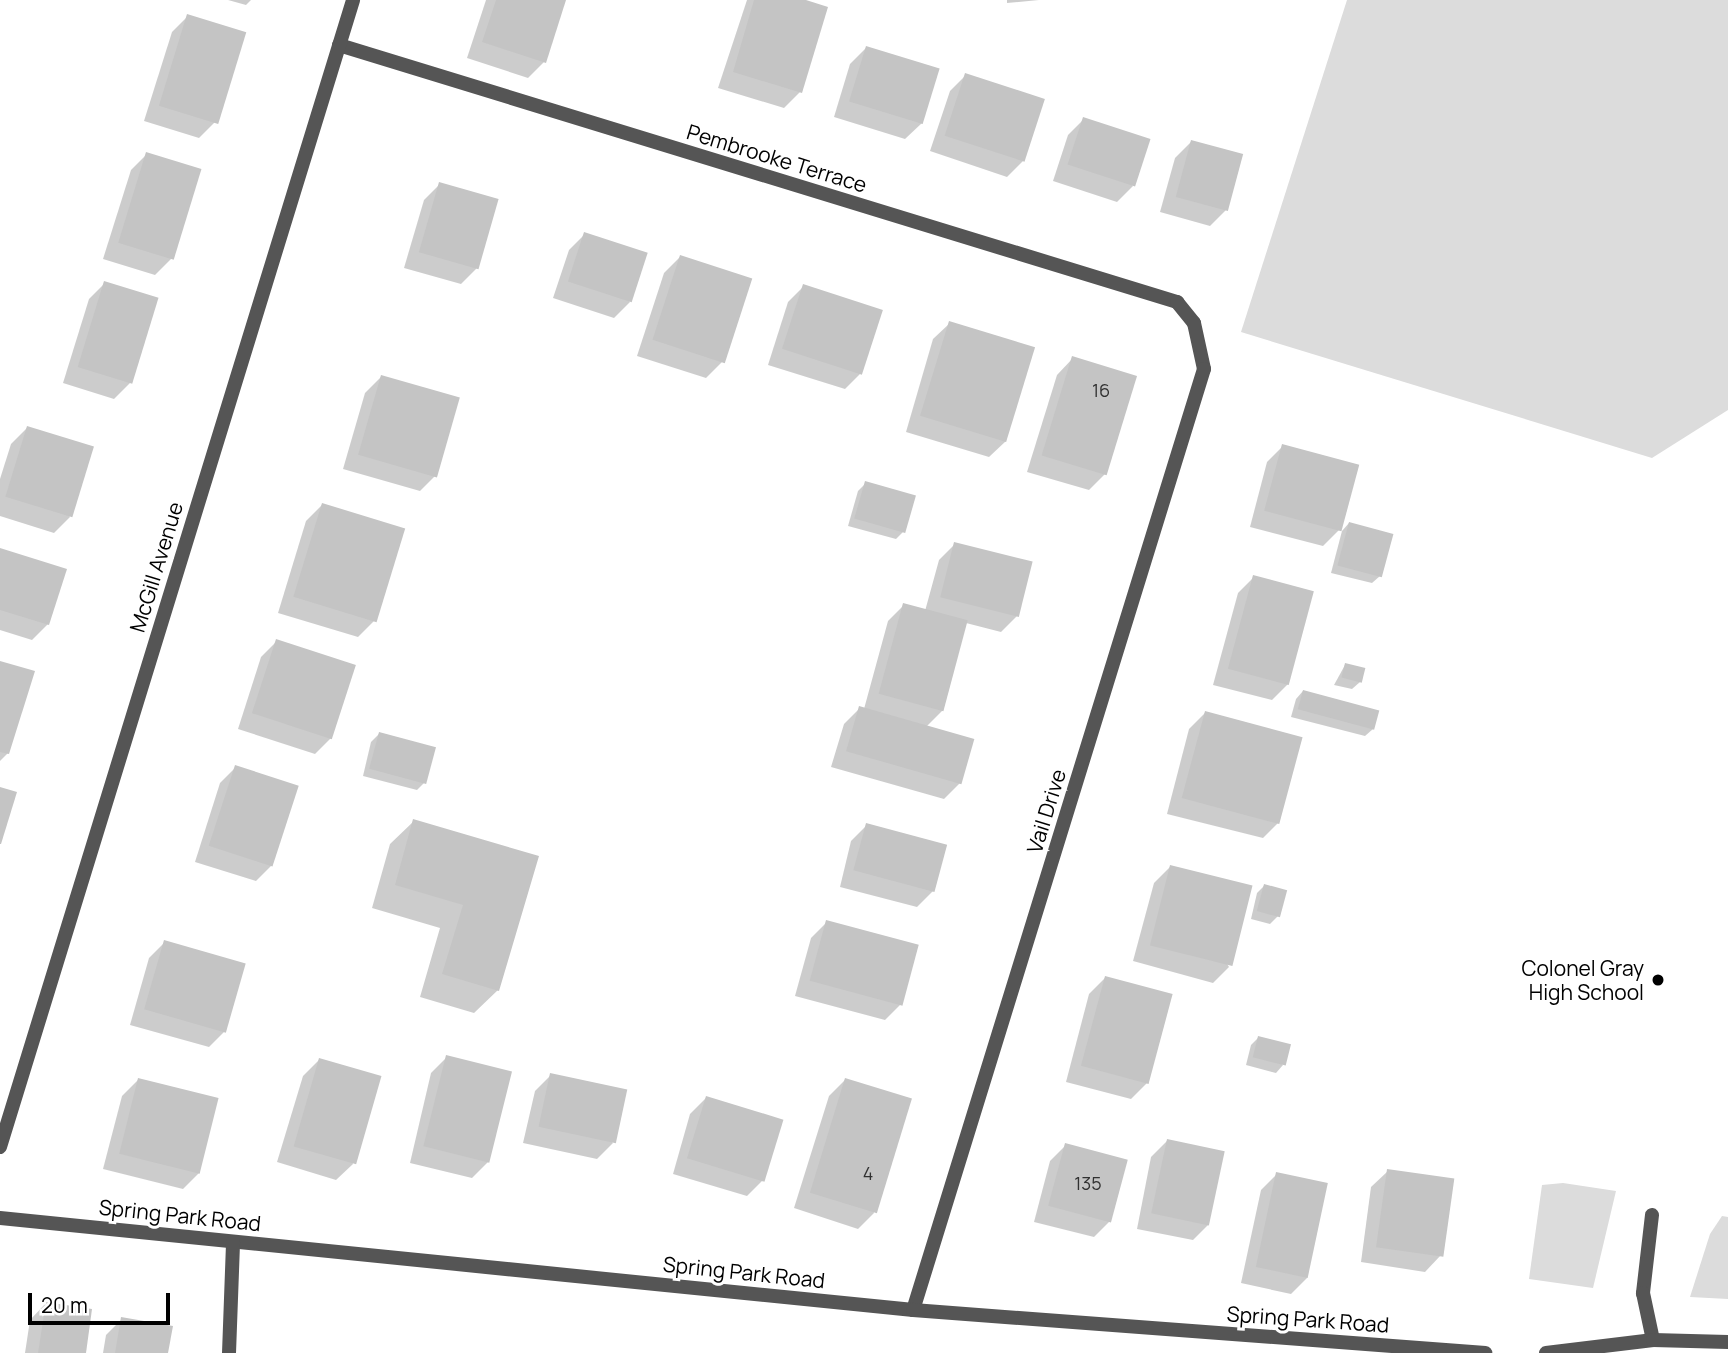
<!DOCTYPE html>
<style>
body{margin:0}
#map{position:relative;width:1728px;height:1353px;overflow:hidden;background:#fff;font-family:Manrope,sans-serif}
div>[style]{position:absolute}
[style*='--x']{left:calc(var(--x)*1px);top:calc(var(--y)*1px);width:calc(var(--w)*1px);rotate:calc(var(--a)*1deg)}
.green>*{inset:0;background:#dcdcdc}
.shadow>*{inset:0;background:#0003}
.building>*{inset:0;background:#c4c4c4;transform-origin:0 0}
.lane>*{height:14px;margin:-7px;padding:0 7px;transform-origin:7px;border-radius:7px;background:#555}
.street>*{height:14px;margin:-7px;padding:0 7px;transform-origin:7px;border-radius:7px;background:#555}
.dots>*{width:19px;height:19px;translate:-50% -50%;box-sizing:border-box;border:4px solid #fff;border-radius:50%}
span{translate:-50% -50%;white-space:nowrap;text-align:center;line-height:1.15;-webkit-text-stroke:6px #fff;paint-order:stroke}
.number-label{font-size:18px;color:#313131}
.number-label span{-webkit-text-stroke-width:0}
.street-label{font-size:21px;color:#000}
.poi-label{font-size:21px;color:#000}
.right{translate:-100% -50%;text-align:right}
.scale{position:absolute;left:28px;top:1293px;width:142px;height:32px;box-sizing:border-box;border:4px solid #000;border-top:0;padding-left:9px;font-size:21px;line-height:24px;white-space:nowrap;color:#000;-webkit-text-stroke:5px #fff;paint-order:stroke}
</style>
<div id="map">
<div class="green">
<i style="clip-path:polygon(1347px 0,1728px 0,1728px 410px,1652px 458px,1241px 332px)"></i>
<i style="clip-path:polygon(1563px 1183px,1616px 1191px,1593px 1288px,1529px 1279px,1542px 1185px)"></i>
<i style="clip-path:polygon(1722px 1216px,1728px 1217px,1728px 1299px,1690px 1297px,1710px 1234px)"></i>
</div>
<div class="shadow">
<i style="clip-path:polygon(228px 0,251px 0,246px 5px)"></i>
<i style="clip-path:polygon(486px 0,564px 0,544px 62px,528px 78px,467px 58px)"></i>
<i style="clip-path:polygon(747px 0,800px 0,800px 92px,784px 108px,718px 88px)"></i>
<i style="clip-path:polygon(1007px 0,1039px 0,1007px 3px)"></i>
<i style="clip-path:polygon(188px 16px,215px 122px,199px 138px,144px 121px,172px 32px)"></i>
<i style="clip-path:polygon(866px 48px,922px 123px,905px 139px,834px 117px,850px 64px)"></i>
<i style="clip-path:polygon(966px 75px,1023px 161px,1007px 177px,930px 151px,950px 91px)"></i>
<i style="clip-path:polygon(1084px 119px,1133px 186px,1117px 202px,1053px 181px,1068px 135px)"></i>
<i style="clip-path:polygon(1191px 142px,1226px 210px,1210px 226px,1160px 212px,1175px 158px)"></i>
<i style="clip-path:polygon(147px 154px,171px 259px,155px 275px,103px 259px,131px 170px)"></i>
<i style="clip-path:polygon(440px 184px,477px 268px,461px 284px,404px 268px,424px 200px)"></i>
<i style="clip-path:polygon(585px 234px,630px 302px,614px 318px,553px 298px,569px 250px)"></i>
<i style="clip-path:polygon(680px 257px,722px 362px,706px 378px,637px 356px,664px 273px)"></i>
<i style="clip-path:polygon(105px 283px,130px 383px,114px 399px,63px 383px,89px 299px)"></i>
<i style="clip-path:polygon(804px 286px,881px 311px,861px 373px,845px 389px,768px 365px,788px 302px)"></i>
<i style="clip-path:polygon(950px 323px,1006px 441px,989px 457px,906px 432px,933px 339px)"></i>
<i style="clip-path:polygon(1073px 358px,1105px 474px,1089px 490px,1027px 472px,1057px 375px)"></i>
<i style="clip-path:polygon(381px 377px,436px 475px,420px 491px,343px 469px,365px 393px)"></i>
<i style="clip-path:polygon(27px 428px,70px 517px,54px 533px,0 516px,0 479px,11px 444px)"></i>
<i style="clip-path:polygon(1283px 446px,1339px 530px,1323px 546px,1250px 527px,1267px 462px)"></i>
<i style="clip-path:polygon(866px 483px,904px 531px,896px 539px,848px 526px,858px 491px)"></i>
<i style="clip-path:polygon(322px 505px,374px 621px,358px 637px,278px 613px,306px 521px)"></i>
<i style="clip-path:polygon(1349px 523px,1380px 576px,1372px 583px,1331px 573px,1342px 531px)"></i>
<i style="clip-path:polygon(955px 544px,1017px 616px,1001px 632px,966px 623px,943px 710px,926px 727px,960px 783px,944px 799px,831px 767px,844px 724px,860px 708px,864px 709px,888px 621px,904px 605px,925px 611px,939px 560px)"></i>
<i style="clip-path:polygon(0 550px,48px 624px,32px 640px,0 630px)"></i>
<i style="clip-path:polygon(1254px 577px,1288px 684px,1272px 700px,1213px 685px,1238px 593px)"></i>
<i style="clip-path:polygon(277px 641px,331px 738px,315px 754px,238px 729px,261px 657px)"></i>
<i style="clip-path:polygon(0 663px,8px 753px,0 761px)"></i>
<i style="clip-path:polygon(1345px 665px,1360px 682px,1352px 689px,1334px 685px)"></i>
<i style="clip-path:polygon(1303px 691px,1373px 729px,1365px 736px,1291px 717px,1296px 699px)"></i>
<i style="clip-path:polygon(1205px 713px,1279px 822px,1263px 838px,1167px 814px,1189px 729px)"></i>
<i style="clip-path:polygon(379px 734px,425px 782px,417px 790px,363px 776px,371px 742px)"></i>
<i style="clip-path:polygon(236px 767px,272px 865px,256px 881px,195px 862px,220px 783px)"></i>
<i style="clip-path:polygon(414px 821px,537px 857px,498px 990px,474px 1013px,420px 997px,440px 928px,372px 908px,390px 844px)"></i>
<i style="clip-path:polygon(867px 825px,933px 891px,917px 907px,840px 887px,851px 841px)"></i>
<i style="clip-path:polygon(1170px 867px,1229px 967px,1213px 983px,1133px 961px,1154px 883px)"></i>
<i style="clip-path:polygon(1265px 885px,1278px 916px,1270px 924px,1251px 919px,1257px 893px)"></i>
<i style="clip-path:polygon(827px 922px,901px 1004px,885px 1020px,795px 996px,811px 938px)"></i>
<i style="clip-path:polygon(165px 942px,225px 1031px,209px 1047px,130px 1025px,149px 958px)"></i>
<i style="clip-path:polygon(1105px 978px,1147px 1083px,1131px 1099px,1066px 1082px,1089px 994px)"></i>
<i style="clip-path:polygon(1258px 1038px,1283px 1065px,1276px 1073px,1246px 1065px,1251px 1045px)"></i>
<i style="clip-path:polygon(447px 1057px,488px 1162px,472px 1178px,410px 1163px,431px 1073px)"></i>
<i style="clip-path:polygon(319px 1060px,353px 1164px,336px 1180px,277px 1162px,303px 1076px)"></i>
<i style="clip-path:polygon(551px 1075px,613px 1143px,597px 1159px,523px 1143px,535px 1091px)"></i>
<i style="clip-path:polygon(138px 1080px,199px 1173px,183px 1189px,103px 1169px,122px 1096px)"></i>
<i style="clip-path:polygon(845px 1080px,874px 1213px,858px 1229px,794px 1208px,829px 1096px)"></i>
<i style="clip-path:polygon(706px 1098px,763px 1180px,747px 1196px,673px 1174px,690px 1114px)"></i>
<i style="clip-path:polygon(1167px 1141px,1209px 1224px,1193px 1240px,1137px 1229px,1151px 1157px)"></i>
<i style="clip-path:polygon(1066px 1145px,1110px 1221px,1094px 1237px,1034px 1222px,1050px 1161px)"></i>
<i style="clip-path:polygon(1388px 1171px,1441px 1255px,1425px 1272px,1361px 1262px,1371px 1187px)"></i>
<i style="clip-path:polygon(1277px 1174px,1307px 1278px,1291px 1294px,1241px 1283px,1261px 1190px)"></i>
<i style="clip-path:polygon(46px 1303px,84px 1353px,25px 1353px,30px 1320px)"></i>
<i style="clip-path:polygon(122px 1319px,166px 1353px,103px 1353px,106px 1335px)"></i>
</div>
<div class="building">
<i style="clip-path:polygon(496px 0,566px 0,546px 63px,482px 42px)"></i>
<i style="clip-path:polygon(754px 0,806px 0,828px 7px,802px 93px,733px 72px)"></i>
<i style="left:187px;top:14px;width:62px;height:96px;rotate:17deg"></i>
<i style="left:866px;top:46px;width:77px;height:58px;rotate:17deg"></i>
<i style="left:965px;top:73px;width:84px;height:66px;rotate:18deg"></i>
<i style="left:1083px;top:117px;width:71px;height:50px;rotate:18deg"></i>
<i style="left:1191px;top:140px;width:54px;height:59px;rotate:15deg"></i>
<i style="left:146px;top:152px;width:58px;height:95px;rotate:17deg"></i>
<i style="left:439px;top:182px;width:62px;height:73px;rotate:16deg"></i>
<i style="left:584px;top:232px;width:67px;height:52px;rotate:18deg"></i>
<i style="left:680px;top:255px;width:76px;height:89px;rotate:18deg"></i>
<i style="left:104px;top:281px;width:57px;height:90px;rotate:17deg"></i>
<i style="left:803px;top:284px;width:84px;height:68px;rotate:18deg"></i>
<i style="left:949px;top:321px;width:90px;height:99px;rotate:17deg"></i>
<i style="left:1072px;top:356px;width:68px;height:104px;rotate:17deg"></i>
<i style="left:381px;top:375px;width:82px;height:83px;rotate:16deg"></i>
<i style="left:27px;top:426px;width:70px;height:74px;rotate:17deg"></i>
<i style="left:1282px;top:444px;width:80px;height:69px;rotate:15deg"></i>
<i style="left:865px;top:481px;width:53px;height:39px;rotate:16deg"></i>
<i style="left:322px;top:503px;width:87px;height:98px;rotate:17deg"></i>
<i style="left:1349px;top:522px;width:46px;height:45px;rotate:15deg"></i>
<i style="left:954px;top:542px;width:81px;height:57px;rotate:14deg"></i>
<i style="clip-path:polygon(0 548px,67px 569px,49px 625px,0 610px)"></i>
<i style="left:1253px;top:575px;width:63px;height:97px;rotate:15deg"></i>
<i style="left:903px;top:603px;width:67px;height:94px;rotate:15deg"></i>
<i style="left:276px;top:639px;width:84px;height:78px;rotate:18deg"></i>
<i style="clip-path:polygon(0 661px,35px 671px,9px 754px,0 752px)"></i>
<i style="left:1345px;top:663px;width:21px;height:15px;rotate:14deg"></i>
<i style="left:1303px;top:690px;width:79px;height:20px;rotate:15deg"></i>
<i style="left:859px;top:706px;width:120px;height:47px;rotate:16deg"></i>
<i style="left:1205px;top:711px;width:101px;height:90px;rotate:15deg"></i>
<i style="left:379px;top:732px;width:59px;height:38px;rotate:15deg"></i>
<i style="left:235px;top:765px;width:67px;height:85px;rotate:18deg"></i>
<i style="clip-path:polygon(0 787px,17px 792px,1px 844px,0 844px)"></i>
<i style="clip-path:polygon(413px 819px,539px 856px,499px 991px,442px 974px,463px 905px,395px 885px)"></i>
<i style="left:866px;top:823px;width:84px;height:49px;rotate:15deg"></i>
<i style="left:1170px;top:865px;width:85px;height:83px;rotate:14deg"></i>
<i style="left:1264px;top:884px;width:24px;height:28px;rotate:15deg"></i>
<i style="left:826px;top:920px;width:96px;height:63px;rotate:15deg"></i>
<i style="left:164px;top:940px;width:85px;height:72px;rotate:16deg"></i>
<i style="left:1105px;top:976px;width:70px;height:93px;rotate:15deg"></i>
<i style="left:1258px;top:1036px;width:34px;height:22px;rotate:14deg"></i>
<i style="left:446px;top:1055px;width:68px;height:94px;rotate:14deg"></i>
<i style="left:319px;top:1058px;width:65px;height:92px;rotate:16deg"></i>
<i style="left:550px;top:1073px;width:79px;height:55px;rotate:12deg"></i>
<i style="left:138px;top:1078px;width:83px;height:78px;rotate:14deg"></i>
<i style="left:845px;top:1078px;width:70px;height:120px;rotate:17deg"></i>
<i style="left:706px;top:1096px;width:81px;height:65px;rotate:17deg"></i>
<i style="left:1167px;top:1139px;width:59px;height:76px;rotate:12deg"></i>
<i style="left:1065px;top:1143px;width:65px;height:65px;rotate:15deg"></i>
<i style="left:1387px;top:1169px;width:68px;height:79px;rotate:8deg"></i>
<i style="left:1276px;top:1172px;width:53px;height:97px;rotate:12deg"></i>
<i style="clip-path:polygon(46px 1302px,92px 1309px,86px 1353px,38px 1353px)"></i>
<i style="clip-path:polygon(121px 1317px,173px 1326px,168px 1353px,115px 1353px)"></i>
</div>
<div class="lane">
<i style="--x:1652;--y:1215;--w:79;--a:96.6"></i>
<i style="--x:1643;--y:1293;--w:48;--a:78"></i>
</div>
<div class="street">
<i style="--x:339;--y:45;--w:877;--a:17.05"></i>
<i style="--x:1177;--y:302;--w:27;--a:51"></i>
<i style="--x:1194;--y:323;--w:47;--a:77.7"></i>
<i style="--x:1204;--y:369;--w:985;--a:107.18"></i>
<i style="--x:0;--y:1147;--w:1200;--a:-72.89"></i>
<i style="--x:0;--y:1218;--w:918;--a:5.75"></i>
<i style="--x:913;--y:1310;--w:574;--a:4.3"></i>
<i style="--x:229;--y:1353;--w:111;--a:-87.9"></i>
<i style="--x:1546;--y:1353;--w:108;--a:-6.9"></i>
<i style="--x:1653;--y:1340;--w:75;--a:1.5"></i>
</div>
<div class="dots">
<i style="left:1658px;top:980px;background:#000"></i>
</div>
<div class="number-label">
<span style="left:1101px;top:390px">16</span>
<span style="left:868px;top:1173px">4</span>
<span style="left:1088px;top:1183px">135</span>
</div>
<div class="street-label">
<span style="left:777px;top:158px;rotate:17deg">Pembrooke Terrace</span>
<span style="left:156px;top:567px;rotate:-73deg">McGill Avenue</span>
<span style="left:1046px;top:811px;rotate:-73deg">Vail Drive</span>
<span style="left:180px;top:1215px;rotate:6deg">Spring Park Road</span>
<span style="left:744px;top:1272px;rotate:6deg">Spring Park Road</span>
<span style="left:1308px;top:1319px;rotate:4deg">Spring Park Road</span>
</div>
<div class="poi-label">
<span class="right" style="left:1644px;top:980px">Colonel Gray<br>High School</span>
</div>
<div class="scale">20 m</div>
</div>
